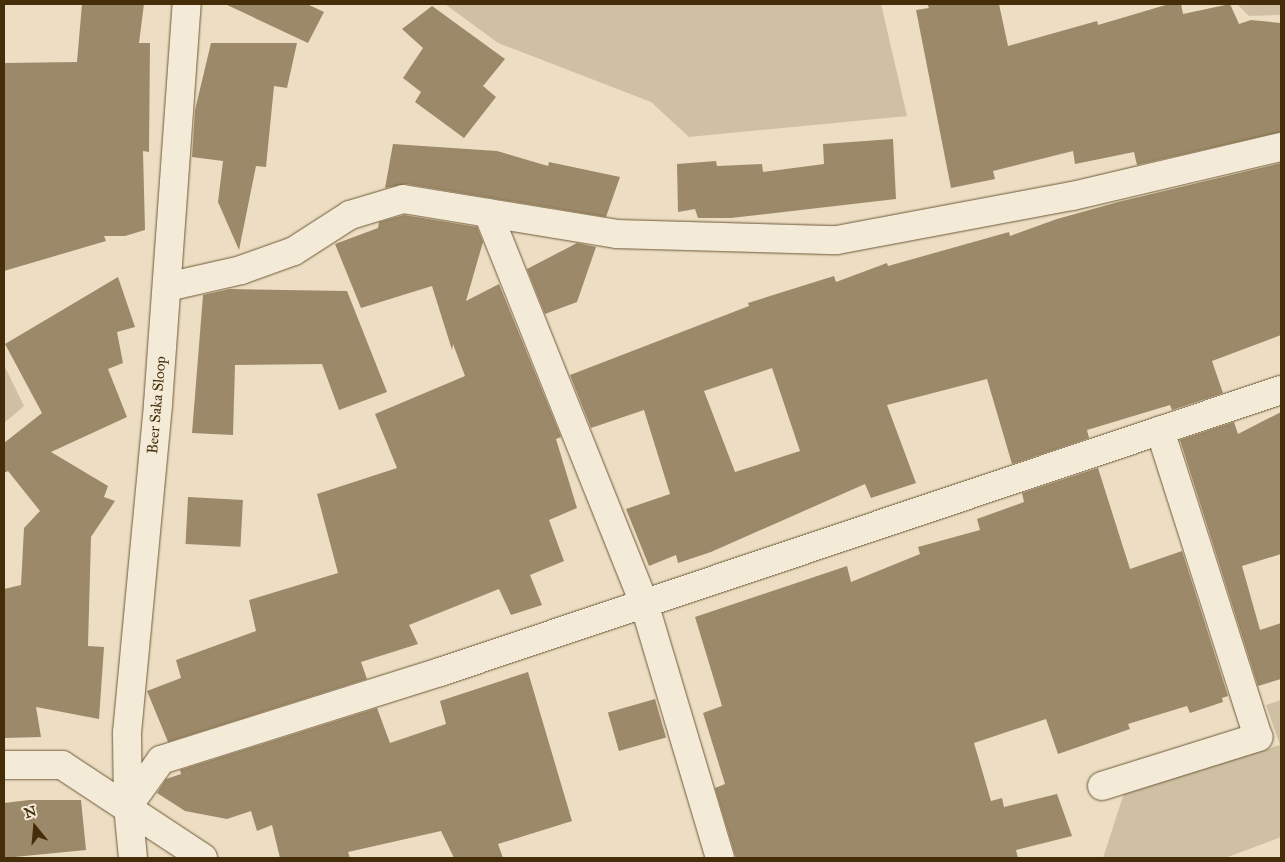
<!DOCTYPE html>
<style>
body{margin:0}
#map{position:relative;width:1285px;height:862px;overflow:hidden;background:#eddec3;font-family:"IM FELL Great Primer",serif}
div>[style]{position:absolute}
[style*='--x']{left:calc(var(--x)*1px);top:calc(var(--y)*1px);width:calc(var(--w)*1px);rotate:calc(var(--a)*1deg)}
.green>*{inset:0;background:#d0c0a3}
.building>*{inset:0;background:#9c8969;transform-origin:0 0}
.roads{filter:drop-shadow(0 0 1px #6e5937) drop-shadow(0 0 1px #6e5937)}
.minor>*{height:28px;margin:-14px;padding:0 14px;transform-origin:14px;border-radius:14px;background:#f3ead8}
.tertiary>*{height:28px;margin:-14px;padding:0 14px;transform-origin:14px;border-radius:14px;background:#f3ead8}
span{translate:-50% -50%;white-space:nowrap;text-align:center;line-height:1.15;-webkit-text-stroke:4px #f3ead8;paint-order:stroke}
.street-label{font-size:15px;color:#442d08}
.frame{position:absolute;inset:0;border:5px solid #442d08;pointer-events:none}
.north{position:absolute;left:10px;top:802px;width:50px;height:50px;-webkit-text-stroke:4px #f3ead8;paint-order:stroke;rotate:343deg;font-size:14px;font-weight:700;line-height:20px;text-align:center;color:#442d08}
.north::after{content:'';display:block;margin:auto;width:18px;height:22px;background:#442d08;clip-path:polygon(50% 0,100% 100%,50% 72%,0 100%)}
</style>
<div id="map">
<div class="green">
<i style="clip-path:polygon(445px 4px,881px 4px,907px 116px,689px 137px,651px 102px,498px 43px)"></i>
<i style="clip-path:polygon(1237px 4px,1281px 4px,1281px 15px,1249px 16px)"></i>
<i style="clip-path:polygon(4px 365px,24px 406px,4px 423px)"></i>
<i style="clip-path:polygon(1281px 700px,1281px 837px,1225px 858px,1103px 858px,1124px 793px,1280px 745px,1266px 705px)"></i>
</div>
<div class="building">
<i style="clip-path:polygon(82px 4px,144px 4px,139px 43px,150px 43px,149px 152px,143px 151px,145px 230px,125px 236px,104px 236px,106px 241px,4px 271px,4px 63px,77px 62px)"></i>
<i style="clip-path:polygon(225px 4px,307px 4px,324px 12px,308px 43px)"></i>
<i style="clip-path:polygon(927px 4px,999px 4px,1008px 46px,1097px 21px,1098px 25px,1169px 4px,1181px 4px,1183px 14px,1230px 4px,1239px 24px,1251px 20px,1281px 23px,1281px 132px,1137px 165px,1134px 152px,1075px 164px,1073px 151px,993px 171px,995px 179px,951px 188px,916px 10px,929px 8px)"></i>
<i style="clip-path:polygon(432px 6px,505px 59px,483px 86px,496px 97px,464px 138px,415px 102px,421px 92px,403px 78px,423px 48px,402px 29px)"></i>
<i style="clip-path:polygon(211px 43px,297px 43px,287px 88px,274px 86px,266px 167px,256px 166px,239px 250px,218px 202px,223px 161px,192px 157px,195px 110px)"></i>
<i style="clip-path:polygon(893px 139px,896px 199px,731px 218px,698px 218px,695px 209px,678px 212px,677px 164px,716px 161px,717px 166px,762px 164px,763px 172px,824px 164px,823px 144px)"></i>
<i style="clip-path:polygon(393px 144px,497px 151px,548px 166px,549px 162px,620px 177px,606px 217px,406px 184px,385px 188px)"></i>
<i style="clip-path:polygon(evenodd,1281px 163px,1281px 335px,1212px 361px,1223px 393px,1172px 410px,1170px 405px,1087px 430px,1089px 438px,1012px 464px,987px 379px,887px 405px,916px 483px,871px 498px,865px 484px,711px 552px,678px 563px,676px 555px,649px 566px,626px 509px,670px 494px,644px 410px,591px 428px,570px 375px,749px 306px,748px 303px,834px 276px,836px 282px,887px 263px,888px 266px,1009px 232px,1010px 236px,1057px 219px,1118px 202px,1281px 163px,772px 368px,800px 451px,735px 472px,704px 391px,772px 368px)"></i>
<i style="clip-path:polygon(404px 215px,477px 227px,483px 242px,466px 301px,499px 284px,561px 437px,556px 439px,577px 508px,549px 520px,564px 561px,530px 575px,542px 605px,511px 615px,499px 589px,409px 625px,418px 644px,361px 662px,367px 679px,168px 742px,147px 691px,181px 678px,176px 660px,256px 631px,249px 600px,338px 573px,317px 494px,397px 468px,375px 414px,465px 376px,453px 344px,452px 350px,432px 286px,361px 308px,335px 244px,378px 228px,379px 222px)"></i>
<i style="clip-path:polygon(577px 243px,596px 247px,577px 302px,545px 314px,527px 269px)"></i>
<i style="clip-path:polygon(118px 277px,135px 327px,117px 332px,123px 363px,108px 369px,127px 417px,51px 452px,108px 486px,104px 497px,115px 501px,91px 537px,88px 646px,104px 647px,99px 719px,36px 707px,41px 737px,4px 738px,4px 589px,21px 585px,24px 528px,40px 511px,8px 471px,4px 473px,4px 443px,42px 413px,5px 344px)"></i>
<i style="clip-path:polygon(230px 289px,347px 291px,387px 392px,339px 410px,322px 364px,235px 365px,233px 435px,192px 433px,203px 295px)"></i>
<i style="clip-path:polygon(1281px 412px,1281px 554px,1242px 566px,1260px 630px,1281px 623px,1281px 679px,1258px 686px,1180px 440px,1234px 422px,1238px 434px)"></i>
<i style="clip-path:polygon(1098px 468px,1130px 569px,1182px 551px,1228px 696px,1222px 698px,1223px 702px,1190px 713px,1187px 706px,1128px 724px,1130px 729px,1058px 754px,1046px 719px,974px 743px,991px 801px,1002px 798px,1004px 807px,1057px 794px,1072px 836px,1016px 850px,1018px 858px,736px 858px,715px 788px,725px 784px,703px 713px,722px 706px,695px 617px,847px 566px,851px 582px,920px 554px,918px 547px,980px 530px,977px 519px,1024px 502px,1022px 493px)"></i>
<i style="left:188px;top:497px;width:55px;height:47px;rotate:3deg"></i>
<i style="clip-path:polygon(528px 672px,572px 821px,498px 844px,503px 858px,454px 858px,441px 831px,348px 852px,350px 858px,280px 858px,272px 825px,257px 831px,251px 811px,227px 819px,185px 811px,157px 793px,166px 779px,181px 774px,180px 770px,377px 708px,390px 743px,446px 724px,440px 701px)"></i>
<i style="left:655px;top:699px;width:40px;height:49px;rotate:74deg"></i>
<i style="clip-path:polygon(29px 800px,81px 800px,86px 850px,4px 858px,4px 803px)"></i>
</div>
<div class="roads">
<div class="minor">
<i style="--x:488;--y:213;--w:420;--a:68.2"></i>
<i style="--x:644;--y:603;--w:266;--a:73.4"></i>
<i style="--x:167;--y:287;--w:76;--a:-12.9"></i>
<i style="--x:241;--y:270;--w:56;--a:-19.7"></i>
<i style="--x:294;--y:251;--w:67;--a:-32.7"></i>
<i style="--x:350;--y:215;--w:55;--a:-16.8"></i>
<i style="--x:403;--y:199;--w:216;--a:9.3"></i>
<i style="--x:616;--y:234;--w:221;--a:1.6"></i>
<i style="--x:837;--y:240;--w:240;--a:-10.6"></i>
<i style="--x:1073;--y:196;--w:214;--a:-13.3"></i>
<i style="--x:1102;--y:786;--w:164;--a:-17.4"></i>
<i style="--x:1258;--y:737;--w:322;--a:-107.7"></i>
<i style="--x:128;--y:806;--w:57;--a:-54.3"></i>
<i style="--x:161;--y:760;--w:293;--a:-17.5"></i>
<i style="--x:440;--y:672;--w:887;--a:-18.54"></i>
<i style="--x:133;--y:858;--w:52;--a:-95.5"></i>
<i style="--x:128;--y:806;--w:73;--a:-90.8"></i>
<i style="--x:127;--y:733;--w:330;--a:-84.6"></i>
<i style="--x:158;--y:404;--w:401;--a:-85.9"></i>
</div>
<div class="tertiary">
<i style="--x:4;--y:765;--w:58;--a:0"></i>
<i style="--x:62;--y:765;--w:169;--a:33.4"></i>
</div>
</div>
<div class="street-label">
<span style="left:157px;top:405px;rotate:-85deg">Beer Saka Sloop</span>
</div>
<div class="frame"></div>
<div class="north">N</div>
</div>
